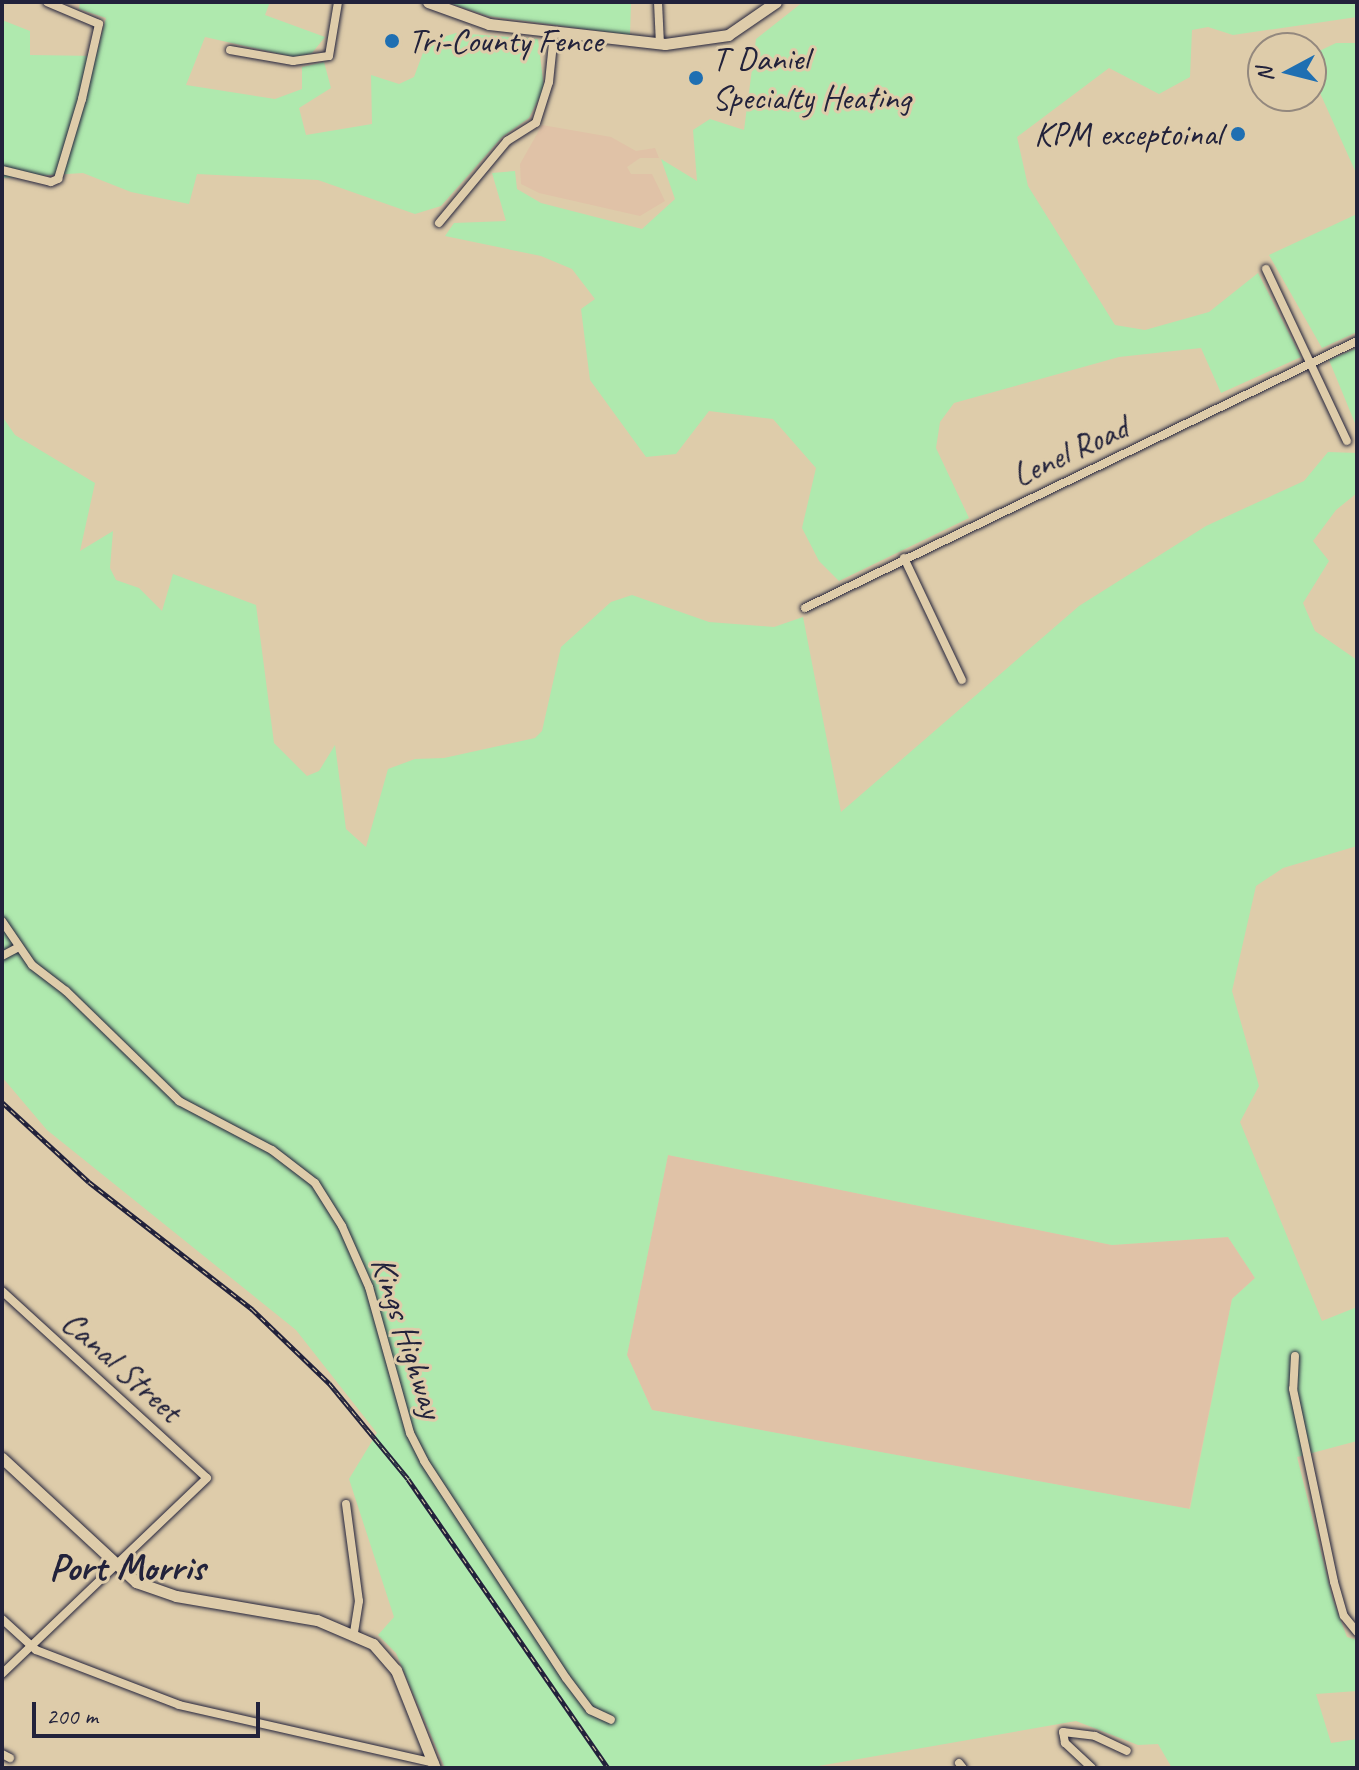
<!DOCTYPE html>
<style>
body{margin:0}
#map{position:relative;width:1359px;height:1770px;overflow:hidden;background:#deccaa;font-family:Caveat,sans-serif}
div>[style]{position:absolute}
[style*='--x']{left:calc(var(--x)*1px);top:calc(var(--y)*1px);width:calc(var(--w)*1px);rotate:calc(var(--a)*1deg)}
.built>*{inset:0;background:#e0c2a7}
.green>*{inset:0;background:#afe9ae}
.roads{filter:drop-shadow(0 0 2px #22223b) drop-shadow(0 0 2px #22223b)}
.street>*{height:8px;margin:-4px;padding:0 4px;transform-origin:4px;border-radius:4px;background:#deccaa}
.secondary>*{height:11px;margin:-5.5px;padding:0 5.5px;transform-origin:5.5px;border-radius:5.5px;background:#deccaa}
.rail>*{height:5px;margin-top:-2.5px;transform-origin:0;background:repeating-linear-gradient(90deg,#deccaa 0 6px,#22223b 0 12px);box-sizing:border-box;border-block:2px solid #22223b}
.dots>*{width:22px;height:22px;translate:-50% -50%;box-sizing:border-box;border:4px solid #deccaa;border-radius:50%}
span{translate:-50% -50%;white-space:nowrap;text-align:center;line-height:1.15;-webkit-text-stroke:6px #deccaa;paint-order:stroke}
.poi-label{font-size:34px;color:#22223b}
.left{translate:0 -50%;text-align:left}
.right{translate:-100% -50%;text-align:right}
.street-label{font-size:34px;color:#22223b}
.quarter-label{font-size:38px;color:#22223b;font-weight:700}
.frame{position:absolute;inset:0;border:4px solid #22223b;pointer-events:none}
.north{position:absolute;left:1247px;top:32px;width:80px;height:80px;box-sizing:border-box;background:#deccaa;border:2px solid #93887e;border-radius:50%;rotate:263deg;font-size:22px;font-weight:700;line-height:32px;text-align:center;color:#22223b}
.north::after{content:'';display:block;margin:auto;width:28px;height:36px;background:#1f6fb2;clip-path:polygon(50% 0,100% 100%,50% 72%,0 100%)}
.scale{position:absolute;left:32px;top:1702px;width:228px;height:36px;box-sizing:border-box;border:4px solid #22223b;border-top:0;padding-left:10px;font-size:24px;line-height:28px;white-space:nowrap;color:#22223b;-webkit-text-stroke:6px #deccaa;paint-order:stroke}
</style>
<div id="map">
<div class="built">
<i style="clip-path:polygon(542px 125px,611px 137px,636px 151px,655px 148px,659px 158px,640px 158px,627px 167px,631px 174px,652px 174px,665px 201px,640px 216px,539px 193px,521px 184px,520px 164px)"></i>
<i style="clip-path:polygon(668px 1155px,1112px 1245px,1228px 1237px,1255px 1278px,1232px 1299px,1189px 1509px,652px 1410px,627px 1355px)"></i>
</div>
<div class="green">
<i style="clip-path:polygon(80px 2px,270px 2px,265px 15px,325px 37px,312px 53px,294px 57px,205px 37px,186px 85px,275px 99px,302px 89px,302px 67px,324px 62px,331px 88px,299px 108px,306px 135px,372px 124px,371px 75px,399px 84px,414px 77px,427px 42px,456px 33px,538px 39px,544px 88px,529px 118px,502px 137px,441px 206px,415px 214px,318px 180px,197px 174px,189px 204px,131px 192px,83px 173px,2px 178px,2px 20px,30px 31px,30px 55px,96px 56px,106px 18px,79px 9px)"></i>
<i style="clip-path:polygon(446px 2px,631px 2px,630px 35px,488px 16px)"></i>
<i style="clip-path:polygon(803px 2px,1357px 2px,1357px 17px,1233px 35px,1208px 27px,1192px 30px,1190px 77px,1159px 94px,1109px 68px,1017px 137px,1028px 186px,1115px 325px,1145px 330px,1209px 312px,1258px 273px,1301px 357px,1221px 393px,1201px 348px,1119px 357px,954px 403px,940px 422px,936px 448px,969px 518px,839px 581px,819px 561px,802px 528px,816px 468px,773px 419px,709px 411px,676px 454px,646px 457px,590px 380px,581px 309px,595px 299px,572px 269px,541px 256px,445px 236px,454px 223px,506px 221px,492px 173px,515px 171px,517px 189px,541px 203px,642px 229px,675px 199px,661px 159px,697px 181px,693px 130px,710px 119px,744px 130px,756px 39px)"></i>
<i style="clip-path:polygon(1336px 43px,1357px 43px,1357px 175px,1311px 73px,1311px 55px)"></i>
<i style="clip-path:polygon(1357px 214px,1357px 332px,1322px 348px,1269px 255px)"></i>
<i style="clip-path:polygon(1357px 348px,1357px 428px,1329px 360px)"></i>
<i style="clip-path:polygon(evenodd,2px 416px,15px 435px,95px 483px,80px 551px,113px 531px,110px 568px,116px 580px,139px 588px,162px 611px,173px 574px,256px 605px,274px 743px,307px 776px,319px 771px,335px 745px,346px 829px,366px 847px,388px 769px,415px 759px,444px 758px,535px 738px,542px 731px,561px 647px,611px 602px,632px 595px,709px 622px,774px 627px,803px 617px,841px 812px,1079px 606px,1206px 526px,1304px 481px,1328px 452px,1357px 453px,1357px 493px,1336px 510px,1313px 541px,1329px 561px,1303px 603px,1315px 631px,1357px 660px,1357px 846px,1283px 868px,1256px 886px,1232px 991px,1259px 1086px,1240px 1122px,1322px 1321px,1357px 1307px,1357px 1441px,1297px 1457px,1333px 1600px,1347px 1637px,1357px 1640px,1357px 1691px,1316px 1694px,1331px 1743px,1357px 1739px,1357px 1768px,1172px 1768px,1158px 1744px,1138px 1745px,1076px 1721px,807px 1768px,445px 1768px,396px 1653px,378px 1635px,394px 1617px,349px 1479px,377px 1433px,296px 1330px,47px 1130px,2px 1077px,2px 416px,668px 1155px,1112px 1245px,1228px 1237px,1255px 1278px,1232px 1299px,1190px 1509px,652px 1410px,627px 1355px,668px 1155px)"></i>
</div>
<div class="roads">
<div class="street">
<i style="--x:658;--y:2;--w:42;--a:87.3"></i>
<i style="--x:230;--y:50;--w:64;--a:9.9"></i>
<i style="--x:293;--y:61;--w:36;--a:-8"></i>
<i style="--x:329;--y:56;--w:55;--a:-80.5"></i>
<i style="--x:2;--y:170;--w:50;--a:13.8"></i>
<i style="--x:51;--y:182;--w:8;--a:-23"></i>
<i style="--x:58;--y:179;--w:84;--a:-73.3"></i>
<i style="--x:82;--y:99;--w:77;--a:-77.2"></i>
<i style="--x:99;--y:24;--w:56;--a:-157.1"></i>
<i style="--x:439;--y:223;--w:107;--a:-50.3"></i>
<i style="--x:507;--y:141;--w:34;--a:-32"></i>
<i style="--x:536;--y:123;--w:43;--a:-72.4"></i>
<i style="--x:549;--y:82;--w:48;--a:-84.1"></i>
<i style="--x:1266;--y:269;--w:190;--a:64.8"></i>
<i style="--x:904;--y:558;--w:135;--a:64.6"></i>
<i style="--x:805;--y:608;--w:613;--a:-25.81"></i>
<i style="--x:2;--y:921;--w:53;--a:55.7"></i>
<i style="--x:32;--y:965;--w:43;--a:37.4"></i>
<i style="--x:66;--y:991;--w:158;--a:44.2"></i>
<i style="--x:179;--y:1101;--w:105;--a:27.8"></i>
<i style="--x:272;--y:1150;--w:54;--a:37.5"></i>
<i style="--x:315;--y:1183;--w:51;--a:57.9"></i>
<i style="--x:342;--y:1226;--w:67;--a:66.1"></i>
<i style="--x:369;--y:1287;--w:152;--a:74.3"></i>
<i style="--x:410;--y:1433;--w:31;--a:63"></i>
<i style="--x:424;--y:1461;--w:259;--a:56.8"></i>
<i style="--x:566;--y:1678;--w:40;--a:53"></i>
<i style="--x:590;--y:1710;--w:23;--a:25"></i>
<i style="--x:2;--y:956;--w:17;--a:-28"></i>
<i style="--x:2;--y:1291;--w:277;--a:42.4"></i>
<i style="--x:207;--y:1478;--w:284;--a:136.3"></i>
<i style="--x:1295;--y:1356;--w:33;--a:93"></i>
<i style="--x:1293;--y:1389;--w:197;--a:78"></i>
<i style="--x:1334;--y:1582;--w:35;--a:74"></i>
<i style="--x:1344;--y:1616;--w:21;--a:51"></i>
<i style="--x:346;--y:1504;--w:98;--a:82.4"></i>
<i style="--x:359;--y:1601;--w:31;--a:99"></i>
<i style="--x:2;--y:1619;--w:46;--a:42.4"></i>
<i style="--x:36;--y:1650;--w:153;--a:21"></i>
<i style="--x:179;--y:1705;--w:262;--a:12.8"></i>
<i style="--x:2;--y:1754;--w:9;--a:27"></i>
<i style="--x:959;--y:1763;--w:6;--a:51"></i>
<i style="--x:1092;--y:1768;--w:37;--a:-137"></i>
<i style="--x:1065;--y:1743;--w:11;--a:-100"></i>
<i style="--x:1063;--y:1732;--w:32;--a:7"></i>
<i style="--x:1095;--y:1736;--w:35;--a:25"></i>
</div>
<div class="secondary">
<i style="--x:428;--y:2;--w:65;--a:19.8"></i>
<i style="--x:489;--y:24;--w:177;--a:6.5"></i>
<i style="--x:665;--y:44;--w:64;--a:-8.1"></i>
<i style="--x:728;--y:35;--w:58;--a:-34.5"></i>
<i style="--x:2;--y:1458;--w:183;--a:42.8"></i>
<i style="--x:136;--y:1582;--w:42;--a:19.3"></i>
<i style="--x:176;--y:1596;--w:143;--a:9.7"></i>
<i style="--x:317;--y:1620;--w:61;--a:23.2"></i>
<i style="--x:373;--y:1644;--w:35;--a:49"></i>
<i style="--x:396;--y:1670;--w:105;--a:68.3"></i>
</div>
</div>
<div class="rail">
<i style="--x:2;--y:1102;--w:118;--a:42.6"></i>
<i style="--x:89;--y:1182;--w:207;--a:37.9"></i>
<i style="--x:252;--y:1309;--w:107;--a:43.9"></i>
<i style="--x:329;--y:1383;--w:124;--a:50.5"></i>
<i style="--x:408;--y:1479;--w:351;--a:55.3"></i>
</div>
<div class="dots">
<i style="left:392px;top:41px;background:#1f6fb2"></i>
<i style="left:696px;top:78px;background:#1f6fb2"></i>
<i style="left:1238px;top:134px;background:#1f6fb2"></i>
</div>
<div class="poi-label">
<span class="left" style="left:408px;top:41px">Tri-County Fence</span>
<span class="left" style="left:712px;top:78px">T Daniel<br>Specialty Heating</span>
<span class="right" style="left:1222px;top:134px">KPM exceptoinal</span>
</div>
<div class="street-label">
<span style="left:1070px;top:451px;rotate:-25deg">Lenel Road</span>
<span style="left:408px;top:1337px;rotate:72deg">Kings Highway</span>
<span style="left:122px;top:1366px;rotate:42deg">Canal Street</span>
</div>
<div class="quarter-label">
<span style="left:127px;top:1568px">Port Morris</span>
</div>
<div class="frame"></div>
<div class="north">N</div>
<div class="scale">200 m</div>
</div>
